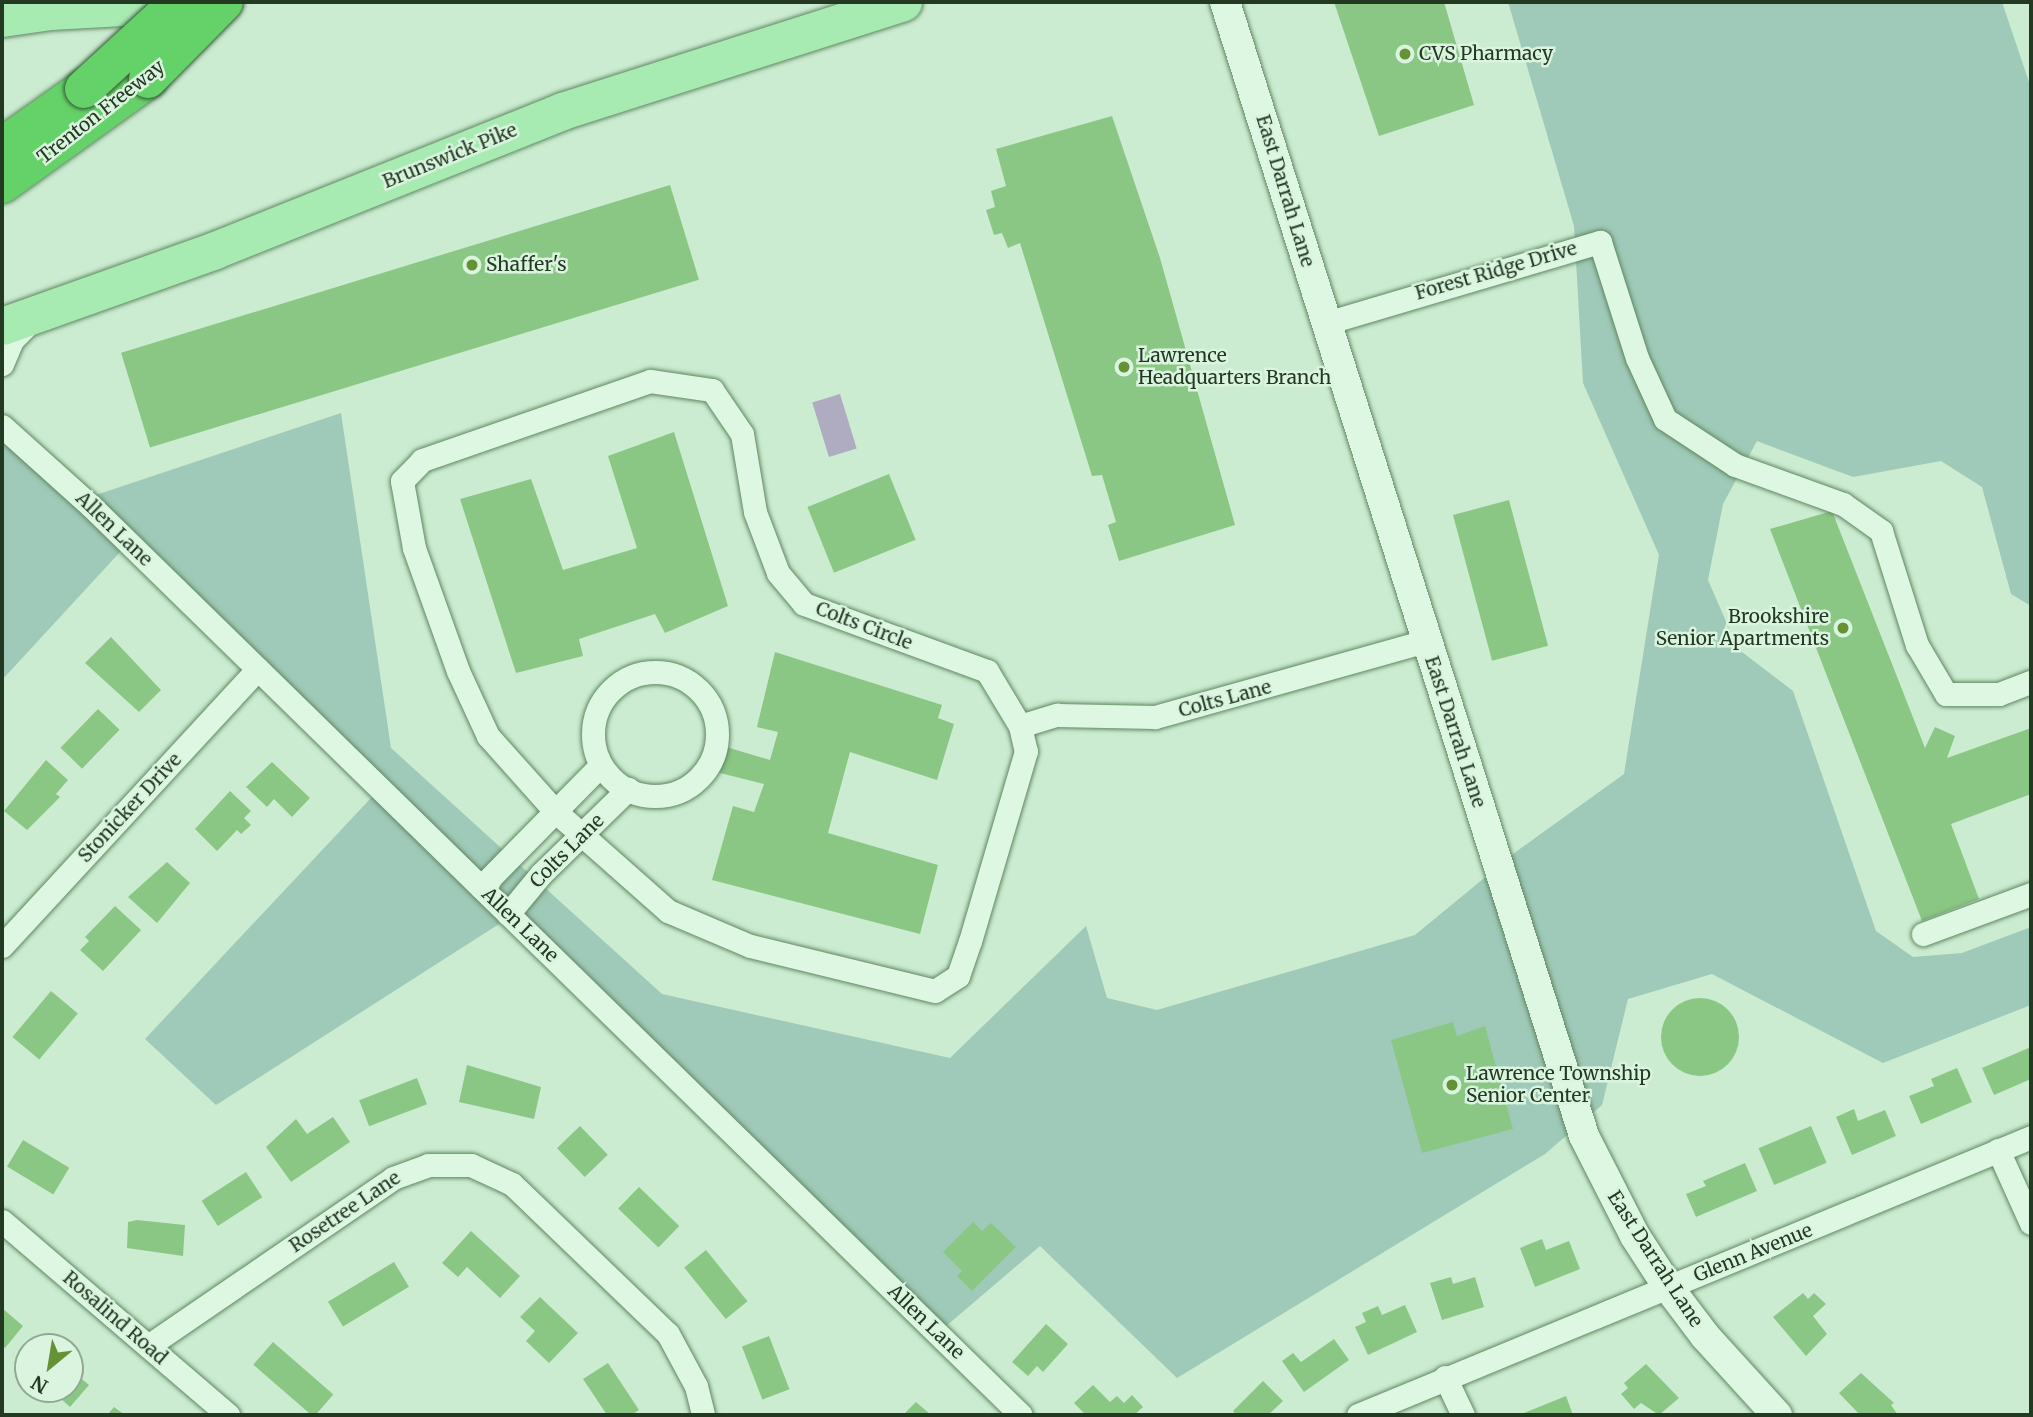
<!DOCTYPE html>
<style>
body{margin:0}
#map{position:relative;width:2033px;height:1417px;overflow:hidden;background:#cbecd1;font-family:Merriweather,serif}
div>[style]{position:absolute}
[style*='--x']{left:calc(var(--x)*1px);top:calc(var(--y)*1px);width:calc(var(--w)*1px);rotate:calc(var(--a)*1deg)}
.green>*{inset:0;background:#9fc9b8}
.water>*{inset:0;background:#afabc1;transform-origin:0 0}
.building>*{inset:0;background:#8bc784;transform-origin:0 0}
.round{border-radius:50%}
.roads{filter:drop-shadow(0 0 2px #608761) drop-shadow(0 0 2px #608761)}
.minor>*{height:23px;margin:-11.5px;padding:0 11.5px;transform-origin:11.5px;border-radius:11.5px;background:#def7e2}
.minor>.ring{margin:-11.5px;padding:0;box-sizing:content-box;background:none;border:23px solid #def7e2;border-radius:50%}
.tertiary>*{height:30px;margin:-15px;padding:0 15px;transform-origin:15px;border-radius:15px;background:#def7e2}
.primary>*{height:37px;margin:-18.5px;padding:0 18.5px;transform-origin:18.5px;border-radius:18.5px;background:#a7ebb3}
.motorway>*{height:38px;margin:-19px;padding:0 19px;transform-origin:19px;border-radius:19px;background:#64d269}
.bridges{filter:drop-shadow(0 0 2px #355634) drop-shadow(0 0 2px #355634)}
.motorway-bridge>*{height:38px;margin:-19px;padding:0 19px;transform-origin:19px;border-radius:19px;background:#64d269}
.dots>*{width:19px;height:19px;translate:-50% -50%;box-sizing:border-box;border:4px solid #daf4df;border-radius:50%}
span{translate:-50% -50%;white-space:nowrap;text-align:center;line-height:1.15;-webkit-text-stroke:5px #daf4df;paint-order:stroke}
.poi-label{font-size:19px;color:#233922}
.left{translate:0 -50%;text-align:left}
.right{translate:-100% -50%;text-align:right}
.street-label{font-size:19px;color:#233922}
.frame{position:absolute;inset:0;border:4px solid #233922;pointer-events:none}
.north{position:absolute;left:14px;top:1333px;width:70px;height:70px;box-sizing:border-box;background:#daf4df;border:2px solid #91a993;border-radius:50%;rotate:210deg;font-size:19px;font-weight:700;line-height:28px;text-align:center;color:#233922}
.north::after{content:'';display:block;margin:auto;width:24px;height:32px;background:#659235;clip-path:polygon(50% 0,100% 100%,50% 72%,0 100%)}
</style>
<div id="map">
<div class="green">
<i style="clip-path:polygon(1508px 2px,2002px 2px,2031px 88px,2031px 606px,2011px 594px,1982px 487px,1941px 461px,1853px 477px,1757px 441px,1723px 504px,1708px 580px,1738px 649px,1793px 691px,1876px 931px,1913px 957px,1962px 953px,2031px 927px,2031px 1005px,1883px 1063px,1712px 974px,1628px 999px,1602px 1105px,1545px 1154px,1177px 1378px,1040px 1246px,945px 1327px,518px 912px,216px 1105px,145px 1039px,385px 783px,133px 538px,2px 680px,2px 414px,84px 499px,341px 413px,391px 748px,662px 994px,950px 1058px,1086px 926px,1107px 998px,1157px 1010px,1415px 935px,1517px 851px,1624px 774px,1659px 555px,1583px 383px,1574px 226px)"></i>
</div>
<div class="water">
<i style="left:840px;top:394px;width:57px;height:29px;rotate:73deg"></i>
</div>
<div class="building">
<i style="clip-path:polygon(1334px 2px,1444px 2px,1474px 105px,1379px 136px)"></i>
<i style="clip-path:polygon(1112px 116px,1160px 258px,1235px 525px,1119px 561px,1108px 525px,1116px 522px,1102px 475px,1092px 476px,1020px 243px,1008px 248px,1002px 233px,994px 235px,986px 210px,995px 207px,991px 191px,1006px 186px,996px 149px)"></i>
<i style="left:670px;top:185px;width:99px;height:574px;rotate:73deg"></i>
<i style="clip-path:polygon(674px 432px,728px 606px,665px 633px,655px 614px,579px 639px,583px 656px,516px 673px,460px 499px,531px 479px,563px 570px,637px 548px,608px 456px)"></i>
<i style="left:889px;top:474px;width:71px;height:88px;rotate:68deg"></i>
<i style="left:1509px;top:500px;width:151px;height:58px;rotate:75deg"></i>
<i style="clip-path:polygon(1832px 511px,1925px 748px,1935px 727px,1955px 736px,1947px 758px,2031px 728px,2031px 794px,1951px 824px,1979px 899px,1922px 921px,1770px 529px)"></i>
<i style="clip-path:polygon(111px 637px,161px 690px,139px 712px,85px 663px)"></i>
<i style="clip-path:polygon(775px 652px,942px 705px,938px 718px,954px 724px,937px 780px,850px 752px,828px 833px,938px 865px,920px 934px,712px 880px,733px 806px,754px 812px,764px 784px,716px 772px,723px 746px,770px 760px,778px 732px,757px 727px)"></i>
<i style="left:98px;top:709px;width:30px;height:54px;rotate:44deg"></i>
<i style="clip-path:polygon(46px 760px,68px 780px,56px 794px,60px 797px,27px 830px,4px 811px)"></i>
<i style="clip-path:polygon(272px 762px,310px 798px,292px 817px,274px 799px,267px 807px,246px 787px)"></i>
<i style="clip-path:polygon(230px 791px,251px 811px,244px 818px,251px 825px,241px 834px,237px 830px,217px 851px,195px 829px)"></i>
<i style="clip-path:polygon(167px 862px,190px 883px,157px 923px,128px 897px)"></i>
<i style="clip-path:polygon(115px 906px,141px 930px,103px 971px,80px 950px,89px 941px,85px 937px)"></i>
<i style="left:51px;top:991px;width:35px;height:60px;rotate:40deg"></i>
<i class="round" style="left:1661px;top:998px;width:78px;height:78px"></i>
<i style="clip-path:polygon(1453px 1022px,1457px 1036px,1485px 1026px,1513px 1129px,1422px 1153px,1391px 1040px)"></i>
<i style="clip-path:polygon(2031px 1047px,2031px 1079px,1994px 1095px,1982px 1068px)"></i>
<i style="clip-path:polygon(467px 1065px,541px 1087px,534px 1119px,459px 1102px)"></i>
<i style="clip-path:polygon(1957px 1068px,1972px 1102px,1921px 1124px,1909px 1096px,1934px 1086px,1931px 1079px)"></i>
<i style="left:417px;top:1078px;width:28px;height:62px;rotate:69deg"></i>
<i style="clip-path:polygon(1854px 1109px,1858px 1121px,1885px 1110px,1896px 1136px,1852px 1155px,1836px 1117px)"></i>
<i style="clip-path:polygon(333px 1117px,350px 1142px,291px 1182px,266px 1147px,296px 1119px,307px 1134px)"></i>
<i style="left:580px;top:1126px;width:40px;height:32px;rotate:46deg"></i>
<i style="left:1811px;top:1126px;width:40px;height:57px;rotate:67deg"></i>
<i style="left:23px;top:1140px;width:54px;height:31px;rotate:31deg"></i>
<i style="clip-path:polygon(1745px 1163px,1757px 1191px,1696px 1217px,1686px 1194px,1706px 1186px,1703px 1181px)"></i>
<i style="left:246px;top:1172px;width:30px;height:53px;rotate:57deg"></i>
<i style="left:639px;top:1187px;width:56px;height:30px;rotate:44deg"></i>
<i style="clip-path:polygon(137px 1220px,185px 1225px,183px 1256px,127px 1248px,128px 1222px)"></i>
<i style="clip-path:polygon(973px 1222px,982px 1231px,991px 1223px,1016px 1247px,972px 1291px,957px 1276px,962px 1271px,943px 1252px)"></i>
<i style="clip-path:polygon(471px 1231px,520px 1276px,500px 1298px,467px 1267px,458px 1277px,442px 1263px)"></i>
<i style="clip-path:polygon(1542px 1239px,1546px 1250px,1569px 1241px,1580px 1269px,1535px 1287px,1520px 1248px)"></i>
<i style="left:706px;top:1250px;width:66px;height:28px;rotate:51deg"></i>
<i style="left:394px;top:1262px;width:29px;height:77px;rotate:59deg"></i>
<i style="clip-path:polygon(1451px 1277px,1453px 1284px,1475px 1277px,1484px 1307px,1442px 1320px,1430px 1283px)"></i>
<i style="clip-path:polygon(1803px 1293px,1808px 1299px,1814px 1293px,1826px 1304px,1813px 1316px,1827px 1334px,1806px 1356px,1773px 1317px)"></i>
<i style="clip-path:polygon(540px 1297px,578px 1333px,549px 1363px,526px 1341px,535px 1331px,520px 1317px)"></i>
<i style="clip-path:polygon(1405px 1305px,1417px 1332px,1368px 1355px,1355px 1327px,1366px 1322px,1362px 1313px,1378px 1306px,1382px 1315px)"></i>
<i style="clip-path:polygon(2px 1308px,23px 1326px,5px 1348px,2px 1345px)"></i>
<i style="clip-path:polygon(1046px 1324px,1068px 1344px,1043px 1372px,1037px 1366px,1028px 1376px,1012px 1362px)"></i>
<i style="left:769px;top:1336px;width:57px;height:29px;rotate:69deg"></i>
<i style="clip-path:polygon(1334px 1339px,1349px 1360px,1304px 1392px,1282px 1361px,1293px 1353px,1301px 1362px)"></i>
<i style="left:273px;top:1342px;width:80px;height:30px;rotate:41deg"></i>
<i style="clip-path:polygon(608px 1363px,639px 1410px,631px 1415px,607px 1415px,583px 1379px)"></i>
<i style="clip-path:polygon(1646px 1364px,1679px 1398px,1659px 1415px,1641px 1403px,1634px 1409px,1621px 1394px,1628px 1388px,1624px 1383px)"></i>
<i style="clip-path:polygon(70px 1369px,89px 1385px,70px 1407px,50px 1389px,70px 1389px)"></i>
<i style="clip-path:polygon(1861px 1373px,1894px 1403px,1891px 1405px,1898px 1415px,1860px 1415px,1839px 1393px)"></i>
<i style="clip-path:polygon(1263px 1381px,1283px 1401px,1268px 1415px,1236px 1415px,1233px 1411px)"></i>
<i style="clip-path:polygon(1093px 1385px,1110px 1402px,1117px 1396px,1124px 1403px,1132px 1395px,1143px 1407px,1134px 1415px,1086px 1415px,1074px 1403px)"></i>
<i style="clip-path:polygon(1566px 1396px,1573px 1415px,1519px 1415px)"></i>
<i style="clip-path:polygon(916px 1402px,931px 1415px,903px 1415px)"></i>
<i style="clip-path:polygon(114px 1407px,125px 1415px,107px 1415px)"></i>
</div>
<div class="roads">
<div class="minor">
<i style="--x:1326;--y:323;--w:286;--a:-16.5"></i>
<i style="--x:1600;--y:242;--w:122;--a:72.3"></i>
<i style="--x:1637;--y:358;--w:67;--a:65.3"></i>
<i style="--x:1665;--y:419;--w:84;--a:33.3"></i>
<i style="--x:1735;--y:465;--w:115;--a:19.9"></i>
<i style="--x:1843;--y:504;--w:47;--a:35.4"></i>
<i style="--x:1881;--y:531;--w:120;--a:72.5"></i>
<i style="--x:1917;--y:645;--w:57;--a:59.4"></i>
<i style="--x:1946;--y:694;--w:53;--a:0"></i>
<i style="--x:1999;--y:694;--w:34;--a:-21"></i>
<i style="--x:2;--y:364;--w:26;--a:-67"></i>
<i style="--x:12;--y:340;--w:25;--a:-45"></i>
<i style="--x:650;--y:381;--w:63;--a:8.3"></i>
<i style="--x:712;--y:390;--w:53;--a:55.7"></i>
<i style="--x:742;--y:434;--w:79;--a:80.5"></i>
<i style="--x:755;--y:512;--w:65;--a:69.3"></i>
<i style="--x:778;--y:573;--w:40;--a:50"></i>
<i style="--x:804;--y:604;--w:195;--a:20.1"></i>
<i style="--x:987;--y:671;--w:64;--a:59"></i>
<i style="--x:1020;--y:726;--w:26;--a:77"></i>
<i style="--x:1026;--y:751;--w:198;--a:106.4"></i>
<i style="--x:970;--y:941;--w:37;--a:109"></i>
<i style="--x:958;--y:976;--w:27;--a:147"></i>
<i style="--x:935;--y:991;--w:190;--a:-166.3"></i>
<i style="--x:750;--y:946;--w:89;--a:-156.9"></i>
<i style="--x:668;--y:911;--w:151;--a:-138.5"></i>
<i style="--x:555;--y:811;--w:101;--a:-131.8"></i>
<i style="--x:488;--y:736;--w:72;--a:-114.8"></i>
<i style="--x:458;--y:671;--w:131;--a:-109.7"></i>
<i style="--x:414;--y:548;--w:68;--a:-100.2"></i>
<i style="--x:402;--y:481;--w:29;--a:-46"></i>
<i style="--x:422;--y:460;--w:241;--a:-19.1"></i>
<i style="--x:2;--y:426;--w:120;--a:42"></i>
<i style="--x:91;--y:506;--w:1300;--a:44.35"></i>
<i class="ring" style="left:593px;top:672px;width:101px;height:101px"></i>
<i style="--x:1020;--y:726;--w:39;--a:-17"></i>
<i style="--x:1057;--y:715;--w:98;--a:1.2"></i>
<i style="--x:1155;--y:717;--w:281;--a:-15.7"></i>
<i style="--x:481;--y:887;--w:171;--a:-45.5"></i>
<i style="--x:508;--y:914;--w:52;--a:-50.5"></i>
<i style="--x:541;--y:874;--w:122;--a:-44.3"></i>
<i style="--x:1923;--y:934;--w:115;--a:-20.3"></i>
<i style="--x:2;--y:946;--w:377;--a:-47.3"></i>
<i style="--x:1998;--y:1150;--w:80;--a:65.7"></i>
<i style="--x:2;--y:1221;--w:298;--a:40.6"></i>
<i style="--x:148;--y:1346;--w:297;--a:-34.4"></i>
<i style="--x:393;--y:1178;--w:37;--a:-20"></i>
<i style="--x:428;--y:1165;--w:43;--a:0"></i>
<i style="--x:471;--y:1165;--w:45;--a:24.9"></i>
<i style="--x:512;--y:1184;--w:216;--a:43.9"></i>
<i style="--x:668;--y:1334;--w:59;--a:61.7"></i>
<i style="--x:696;--y:1386;--w:30;--a:76"></i>
<i style="--x:1445;--y:1377;--w:42;--a:64.7"></i>
<i style="--x:1358;--y:1415;--w:728;--a:-22.44"></i>
</div>
<div class="tertiary">
<i style="--x:1225;--y:2;--w:1189;--a:72.43"></i>
<i style="--x:1584;--y:1136;--w:112;--a:63"></i>
<i style="--x:1635;--y:1236;--w:61;--a:57.1"></i>
<i style="--x:1668;--y:1287;--w:61;--a:52.9"></i>
<i style="--x:1705;--y:1336;--w:107;--a:47.7"></i>
</div>
<div class="primary">
<i style="--x:2;--y:18;--w:49;--a:-8.3"></i>
<i style="--x:50;--y:11;--w:145;--a:-3.2"></i>
<i style="--x:2;--y:326;--w:226;--a:-19.6"></i>
<i style="--x:215;--y:250;--w:374;--a:-21.8"></i>
<i style="--x:562;--y:111;--w:358;--a:-17.7"></i>
</div>
<div class="motorway">
<i style="--x:2;--y:147;--w:100;--a:-35.3"></i>
<i style="--x:2;--y:184;--w:180;--a:-35.7"></i>
</div>
</div>
<div class="bridges">
<div class="motorway-bridge">
<i style="--x:148;--y:79;--w:108;--a:-45.4"></i>
<i style="--x:84;--y:89;--w:129;--a:-42.5"></i>
</div>
</div>
<div class="dots">
<i style="left:1405px;top:54px;background:#659235"></i>
<i style="left:472px;top:265px;background:#659235"></i>
<i style="left:1124px;top:367px;background:#659235"></i>
<i style="left:1843px;top:628px;background:#659235"></i>
<i style="left:1452px;top:1085px;background:#659235"></i>
</div>
<div class="poi-label">
<span class="left" style="left:1419px;top:54px">CVS Pharmacy</span>
<span class="left" style="left:486px;top:265px">Shaffer's</span>
<span class="left" style="left:1138px;top:367px">Lawrence<br>Headquarters Branch</span>
<span class="right" style="left:1829px;top:628px">Brookshire<br>Senior Apartments</span>
<span class="left" style="left:1466px;top:1085px">Lawrence Township<br>Senior Center</span>
</div>
<div class="street-label">
<span style="left:101px;top:112px;rotate:-38deg">Trenton Freeway</span>
<span style="left:450px;top:156px;rotate:-22deg">Brunswick Pike</span>
<span style="left:1285px;top:191px;rotate:73deg">East Darrah Lane</span>
<span style="left:1496px;top:271px;rotate:-16deg">Forest Ridge Drive</span>
<span style="left:114px;top:529px;rotate:44deg">Allen Lane</span>
<span style="left:864px;top:626px;rotate:21deg">Colts Circle</span>
<span style="left:1225px;top:699px;rotate:-15deg">Colts Lane</span>
<span style="left:1455px;top:732px;rotate:72deg">East Darrah Lane</span>
<span style="left:130px;top:808px;rotate:-47deg">Stonicker Drive</span>
<span style="left:567px;top:851px;rotate:-45deg">Colts Lane</span>
<span style="left:520px;top:925px;rotate:44deg">Allen Lane</span>
<span style="left:345px;top:1212px;rotate:-34deg">Rosetree Lane</span>
<span style="left:1753px;top:1253px;rotate:-22deg">Glenn Avenue</span>
<span style="left:1655px;top:1259px;rotate:57deg">East Darrah Lane</span>
<span style="left:115px;top:1318px;rotate:41deg">Rosalind Road</span>
<span style="left:926px;top:1322px;rotate:44deg">Allen Lane</span>
</div>
<div class="frame"></div>
<div class="north">N</div>
</div>
